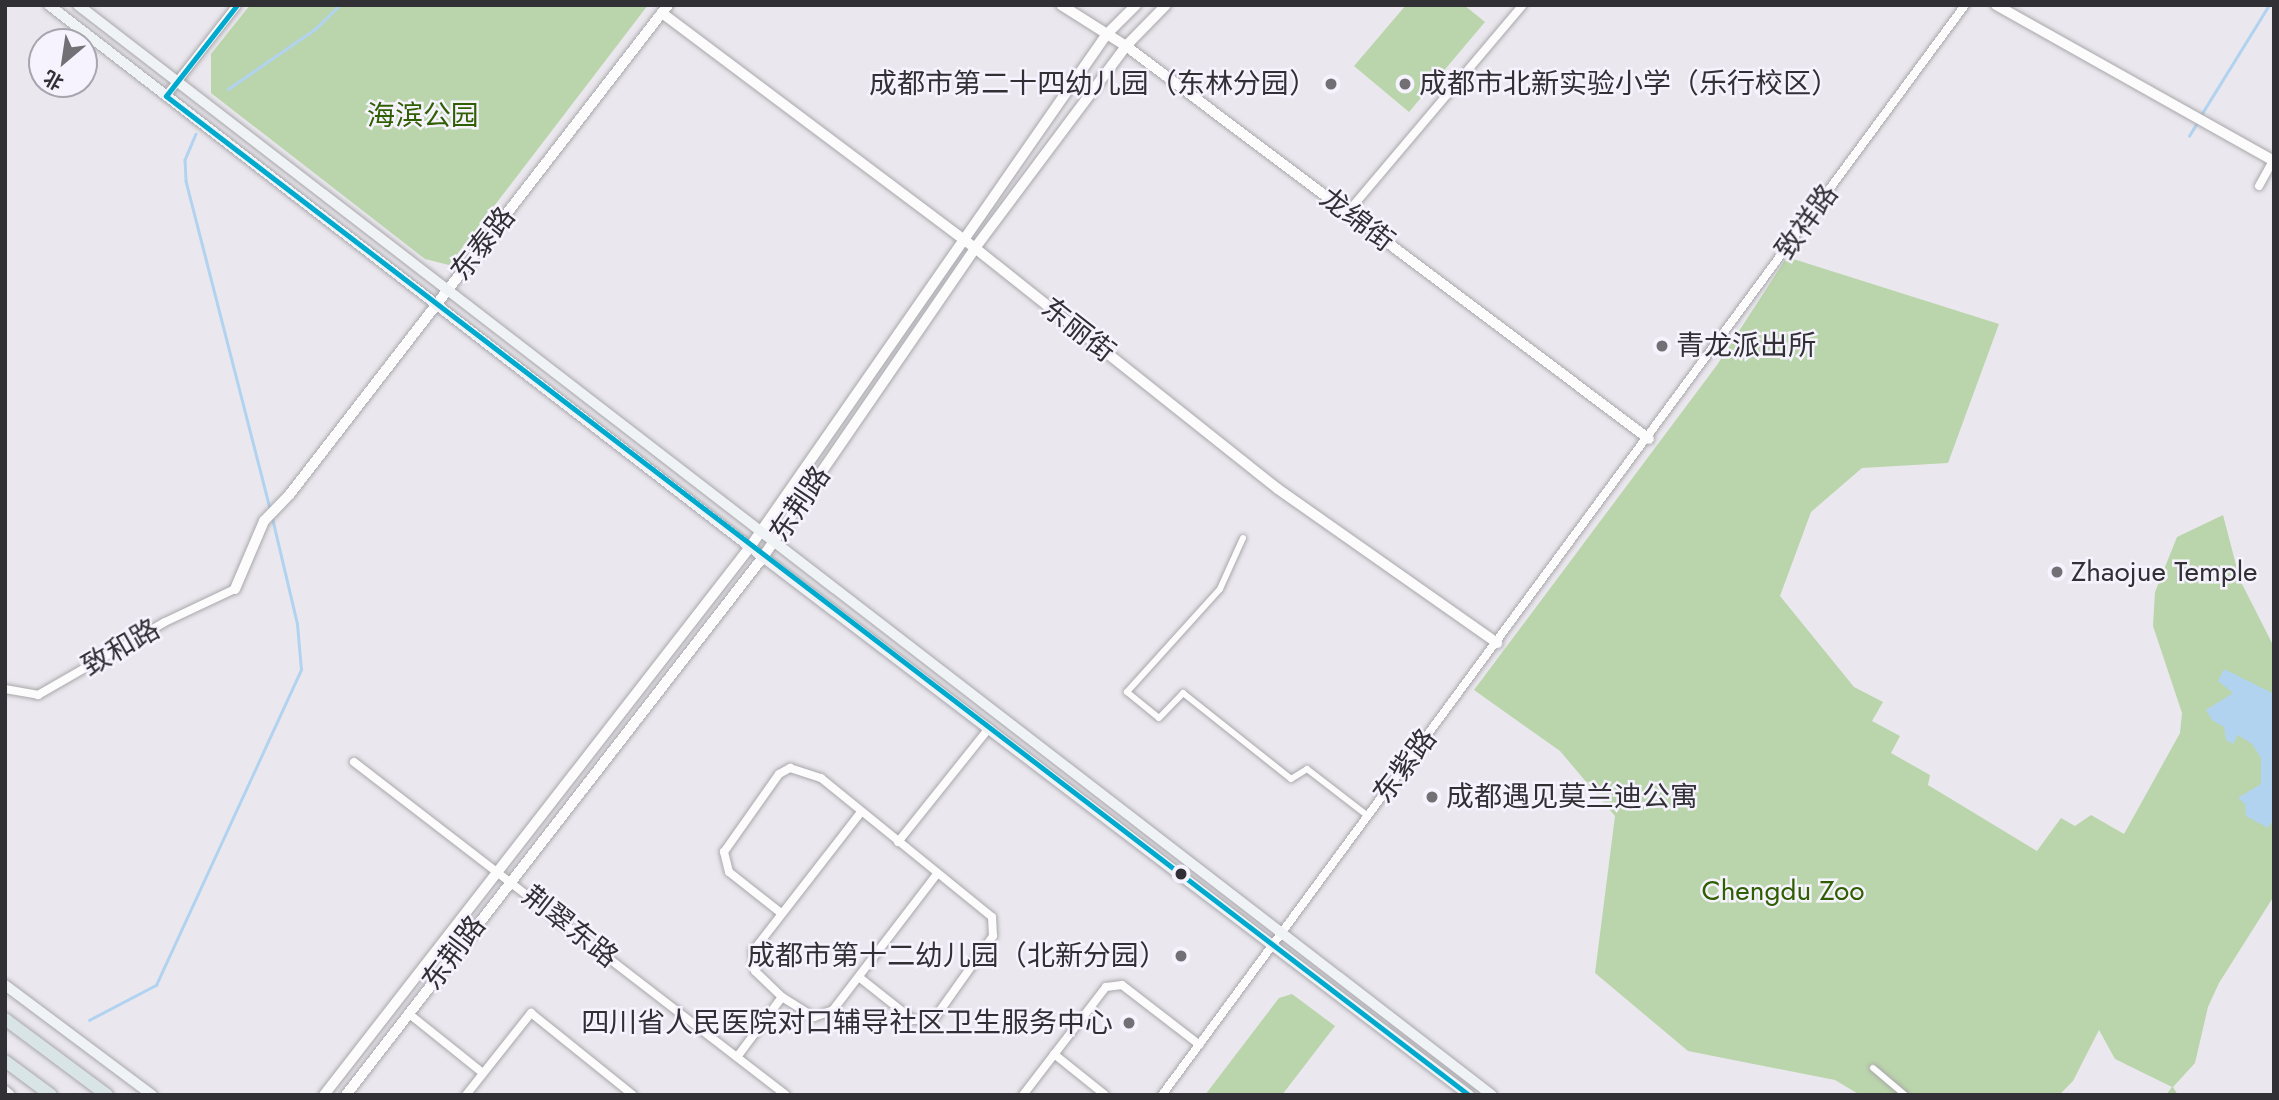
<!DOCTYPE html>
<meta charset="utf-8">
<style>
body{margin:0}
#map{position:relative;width:2279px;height:1100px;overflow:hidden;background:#eae8ee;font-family:Jost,"Noto Sans SC",sans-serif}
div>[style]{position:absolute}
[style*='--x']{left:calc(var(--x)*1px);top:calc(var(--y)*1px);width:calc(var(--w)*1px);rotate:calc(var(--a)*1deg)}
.green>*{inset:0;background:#bad5ab}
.water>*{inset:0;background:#b1d3f0}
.stream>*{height:2.5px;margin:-1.25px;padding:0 1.25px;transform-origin:1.25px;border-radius:1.25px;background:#b1d3f0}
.roads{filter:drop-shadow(0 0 2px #a9a7ab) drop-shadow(0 0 2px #a9a7ab)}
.pedestrian>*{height:6px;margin:-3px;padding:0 3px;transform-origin:3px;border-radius:3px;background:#fcfcfc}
.minor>*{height:8px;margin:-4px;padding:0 4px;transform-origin:4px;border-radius:4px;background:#fcfcfc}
.tertiary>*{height:10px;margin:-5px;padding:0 5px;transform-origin:5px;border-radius:5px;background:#fcfcfc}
.secondary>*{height:10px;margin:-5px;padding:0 5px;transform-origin:5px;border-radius:5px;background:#eff3f5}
.trunk>*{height:12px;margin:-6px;padding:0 6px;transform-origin:6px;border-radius:6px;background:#d9e4e6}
.bus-1>*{height:5px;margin:-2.5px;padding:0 2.5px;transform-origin:2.5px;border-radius:2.5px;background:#00a9ce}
.dots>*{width:19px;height:19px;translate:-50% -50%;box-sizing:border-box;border:4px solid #f6f3fe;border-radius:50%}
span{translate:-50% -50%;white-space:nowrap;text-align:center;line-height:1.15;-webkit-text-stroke:5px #f6f3fe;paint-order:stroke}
.poi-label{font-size:28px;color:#313034}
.right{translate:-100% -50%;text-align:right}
.left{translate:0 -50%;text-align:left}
.park-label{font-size:28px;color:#2f5f01}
.street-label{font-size:28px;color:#313034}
.frame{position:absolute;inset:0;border:7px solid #313034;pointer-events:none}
.north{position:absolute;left:28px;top:28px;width:70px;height:70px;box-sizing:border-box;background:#f6f3fe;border:2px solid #a7a5ad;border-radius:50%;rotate:209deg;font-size:19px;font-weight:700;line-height:28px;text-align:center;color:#313034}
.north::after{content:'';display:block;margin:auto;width:24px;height:32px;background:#727075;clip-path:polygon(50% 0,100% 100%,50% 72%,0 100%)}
</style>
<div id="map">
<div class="green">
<i style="clip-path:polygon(250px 5px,648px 5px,449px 265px,425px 259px,211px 93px,211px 54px)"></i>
<i style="clip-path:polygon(1406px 5px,1464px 5px,1485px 22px,1409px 112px,1354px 66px)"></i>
<i style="clip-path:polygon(1787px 257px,1999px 324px,1948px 463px,1862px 468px,1811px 512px,1780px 596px,1854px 687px,1883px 702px,1872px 721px,1900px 736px,1891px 753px,1930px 775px,1928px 785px,2037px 851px,2061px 818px,2075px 826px,2091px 815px,2124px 834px,2180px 733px,2182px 713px,2153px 626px,2155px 592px,2177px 537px,2223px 515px,2240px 580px,2274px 647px,2274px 896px,2219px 983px,2208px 1007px,2195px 1063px,2173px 1087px,2178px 1095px,2166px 1095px,2172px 1087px,2115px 1059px,2099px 1030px,2073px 1081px,2059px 1095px,1860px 1095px,1835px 1080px,1688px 1051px,1595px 973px,1615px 816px,1560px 751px,1474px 690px,1717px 365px)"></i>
<i style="clip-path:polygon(1292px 994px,1335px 1026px,1282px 1095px,1205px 1095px,1279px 998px)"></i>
</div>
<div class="water">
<i style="clip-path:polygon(2224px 669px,2274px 694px,2274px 819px,2268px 828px,2246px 816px,2245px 804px,2238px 798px,2261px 784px,2261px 758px,2252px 744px,2238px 735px,2233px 744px,2226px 740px,2224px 727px,2212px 720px,2206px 710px,2233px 693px,2218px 681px)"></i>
</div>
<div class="stream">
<i style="--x:228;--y:89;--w:106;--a:-34.6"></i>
<i style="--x:315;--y:29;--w:35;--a:-44"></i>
<i style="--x:2201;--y:115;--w:129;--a:-58.3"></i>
<i style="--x:196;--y:134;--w:28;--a:113"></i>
<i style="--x:185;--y:160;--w:21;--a:87"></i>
<i style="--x:186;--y:181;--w:342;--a:75.6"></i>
<i style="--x:2189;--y:136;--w:17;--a:-59"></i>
<i style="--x:89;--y:1020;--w:76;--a:-27.6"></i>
<i style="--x:156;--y:985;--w:347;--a:-65.3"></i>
<i style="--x:301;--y:670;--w:46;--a:-95"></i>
<i style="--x:297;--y:624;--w:109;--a:-103.3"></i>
</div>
<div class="roads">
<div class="pedestrian">
<i style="--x:1243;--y:538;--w:56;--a:114.3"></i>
<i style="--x:1220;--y:589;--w:139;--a:132.1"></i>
<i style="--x:1127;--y:692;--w:41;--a:39.1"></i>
<i style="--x:1159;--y:718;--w:35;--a:-46"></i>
<i style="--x:1183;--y:693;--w:138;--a:38.5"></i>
<i style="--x:1291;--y:779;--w:19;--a:-32"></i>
<i style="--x:1307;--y:769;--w:77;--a:37.6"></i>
<i style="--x:1873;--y:1068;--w:42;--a:40.2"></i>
</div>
<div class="minor">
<i style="--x:166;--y:96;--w:115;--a:-52"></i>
<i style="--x:2259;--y:186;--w:31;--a:-61"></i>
<i style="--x:1347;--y:213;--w:272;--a:-49.8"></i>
<i style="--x:5;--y:689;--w:34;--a:10"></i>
<i style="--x:38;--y:695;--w:146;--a:-29.9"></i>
<i style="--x:165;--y:622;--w:77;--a:-25.2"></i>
<i style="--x:354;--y:762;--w:545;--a:37.63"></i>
<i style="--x:861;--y:812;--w:176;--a:127.8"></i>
<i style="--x:753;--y:951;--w:20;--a:84"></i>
<i style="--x:755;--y:971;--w:37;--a:44"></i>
<i style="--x:782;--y:997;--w:38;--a:32"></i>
<i style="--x:814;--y:1017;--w:20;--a:-20"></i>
<i style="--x:833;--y:1010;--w:171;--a:-52.6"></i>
<i style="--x:898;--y:842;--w:146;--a:-51.4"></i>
<i style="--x:781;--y:913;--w:66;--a:-141.7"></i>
<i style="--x:729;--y:872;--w:21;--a:-104"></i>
<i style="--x:724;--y:852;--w:95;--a:-54.8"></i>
<i style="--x:779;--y:774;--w:13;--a:-29"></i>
<i style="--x:790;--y:768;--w:33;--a:18"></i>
<i style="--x:821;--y:778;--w:220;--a:39.1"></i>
<i style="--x:992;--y:917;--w:19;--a:87"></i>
<i style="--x:993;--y:936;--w:102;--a:125.4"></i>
<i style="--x:934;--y:1019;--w:21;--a:177"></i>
<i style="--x:913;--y:1020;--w:69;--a:-141.5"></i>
<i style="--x:408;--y:1013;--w:96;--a:38.7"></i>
<i style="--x:1054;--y:1054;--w:65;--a:38.8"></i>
<i style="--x:737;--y:1057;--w:75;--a:-53.1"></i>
<i style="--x:466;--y:1095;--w:105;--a:-51.6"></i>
<i style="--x:531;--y:1013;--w:131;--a:38.8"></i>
<i style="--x:1023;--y:1095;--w:136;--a:-52.5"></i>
<i style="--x:1106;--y:987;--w:16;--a:-7"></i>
<i style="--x:1122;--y:985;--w:98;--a:37.6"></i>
<i style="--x:1162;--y:1095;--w:1354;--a:-53.62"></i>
</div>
<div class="tertiary">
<i style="--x:1061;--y:5;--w:77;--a:32.2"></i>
<i style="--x:1126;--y:46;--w:654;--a:36.92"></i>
<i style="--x:1996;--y:5;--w:319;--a:29.3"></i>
<i style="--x:662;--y:13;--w:391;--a:36.9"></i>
<i style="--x:975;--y:248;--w:387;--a:38.5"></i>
<i style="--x:1278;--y:489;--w:268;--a:35.1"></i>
<i style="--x:235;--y:589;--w:74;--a:-66.9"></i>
<i style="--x:264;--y:521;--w:37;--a:-46"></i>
<i style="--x:290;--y:494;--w:618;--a:-52.3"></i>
<i style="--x:324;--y:1095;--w:694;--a:-52.14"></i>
<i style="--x:750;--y:547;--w:625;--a:-55.17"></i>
<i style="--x:1107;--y:34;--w:41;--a:-45"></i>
<i style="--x:346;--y:1095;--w:681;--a:-52.22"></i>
<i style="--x:763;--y:557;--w:375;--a:-55.5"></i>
<i style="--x:975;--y:248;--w:252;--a:-53.2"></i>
<i style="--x:1126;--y:46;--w:57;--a:-45.7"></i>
</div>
<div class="secondary">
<i style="--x:49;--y:5;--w:902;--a:37.71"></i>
<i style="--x:763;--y:557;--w:888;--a:37.31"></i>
<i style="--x:78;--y:5;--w:1785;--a:37.63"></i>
<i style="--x:5;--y:985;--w:184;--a:36.8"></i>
<i style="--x:5;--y:1091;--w:6;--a:39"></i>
</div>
<div class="trunk">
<i style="--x:5;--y:1019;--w:127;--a:36.7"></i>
<i style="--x:5;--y:1061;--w:57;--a:36.5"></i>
</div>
</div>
<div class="bus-1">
<i style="--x:237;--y:5;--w:115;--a:128"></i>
<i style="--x:166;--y:96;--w:1642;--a:37.48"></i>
</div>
<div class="dots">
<i style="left:1331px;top:84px;background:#727075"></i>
<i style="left:1405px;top:84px;background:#727075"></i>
<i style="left:1662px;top:346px;background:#727075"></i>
<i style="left:2057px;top:572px;background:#727075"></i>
<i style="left:1432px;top:797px;background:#727075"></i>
<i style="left:1181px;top:874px;background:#313034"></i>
<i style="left:1181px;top:956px;background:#727075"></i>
<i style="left:1129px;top:1023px;background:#727075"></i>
</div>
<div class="poi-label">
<span class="right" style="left:1317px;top:84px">成都市第二十四幼儿园（东林分园）</span>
<span class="left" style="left:1419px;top:84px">成都市北新实验小学（乐行校区）</span>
<span class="left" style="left:1676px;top:346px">青龙派出所</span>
<span class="left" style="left:2071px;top:572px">Zhaojue Temple</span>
<span class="left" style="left:1446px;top:797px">成都遇见莫兰迪公寓</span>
<span class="right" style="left:1167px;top:956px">成都市第十二幼儿园（北新分园）</span>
<span class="right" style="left:1113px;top:1023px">四川省人民医院对口辅导社区卫生服务中心</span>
</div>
<div class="park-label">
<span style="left:423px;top:116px">海滨公园</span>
<span style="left:1783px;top:891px">Chengdu Zoo</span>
</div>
<div class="street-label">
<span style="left:1357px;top:220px;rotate:37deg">龙绵街</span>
<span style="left:1807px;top:222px;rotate:-54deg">致祥路</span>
<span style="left:483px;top:244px;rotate:-52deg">东泰路</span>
<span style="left:1078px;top:330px;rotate:38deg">东丽街</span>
<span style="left:800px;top:504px;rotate:-56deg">东荆路</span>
<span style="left:121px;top:648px;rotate:-30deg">致和路</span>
<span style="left:1405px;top:766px;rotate:-53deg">东紫路</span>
<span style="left:570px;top:927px;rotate:38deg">荆翠东路</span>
<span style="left:454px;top:953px;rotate:-53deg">东荆路</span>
</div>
<div class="frame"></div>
<div class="north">北</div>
</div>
